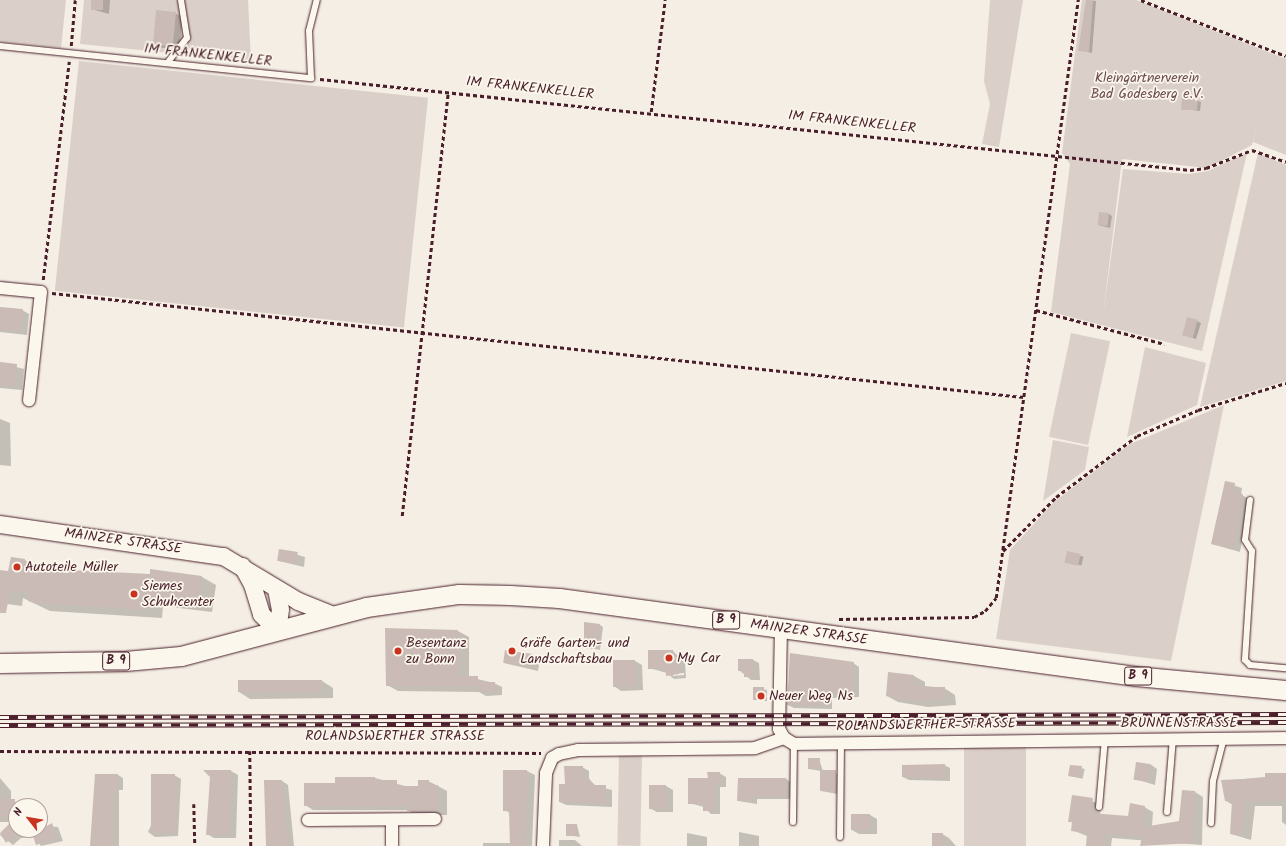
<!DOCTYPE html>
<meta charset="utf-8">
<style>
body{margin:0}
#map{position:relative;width:1286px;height:846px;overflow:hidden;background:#f4eee4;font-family:Kalam,sans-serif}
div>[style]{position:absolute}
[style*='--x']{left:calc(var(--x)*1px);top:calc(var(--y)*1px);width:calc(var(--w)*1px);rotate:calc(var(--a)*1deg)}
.green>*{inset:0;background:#dbd0c9;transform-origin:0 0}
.shadow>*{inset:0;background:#0003;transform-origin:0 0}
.building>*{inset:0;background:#cabbb6;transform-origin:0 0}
.path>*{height:2.5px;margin-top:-1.25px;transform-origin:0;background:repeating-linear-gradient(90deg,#4a1f2b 0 4px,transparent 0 7px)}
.roads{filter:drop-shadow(0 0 1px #4a1f2b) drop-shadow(0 0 1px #4a1f2b)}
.lane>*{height:6px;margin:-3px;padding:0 3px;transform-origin:3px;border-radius:3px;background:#fbf7ec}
.street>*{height:12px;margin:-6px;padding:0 6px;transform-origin:6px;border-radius:6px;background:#fbf7ec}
.secondary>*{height:17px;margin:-8.5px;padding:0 8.5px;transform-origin:8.5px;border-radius:8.5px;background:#fbf7ec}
.primary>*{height:19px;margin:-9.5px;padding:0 9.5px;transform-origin:9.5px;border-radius:9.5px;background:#fbf7ec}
.rail>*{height:4.5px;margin-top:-2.25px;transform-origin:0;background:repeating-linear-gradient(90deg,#fbf7ec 0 9px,#4a1f2b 0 18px);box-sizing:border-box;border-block:1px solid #4a1f2b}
.dots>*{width:11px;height:11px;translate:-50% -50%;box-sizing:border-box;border:2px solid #fbf7ec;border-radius:50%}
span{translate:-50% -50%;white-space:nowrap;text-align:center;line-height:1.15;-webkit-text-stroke:3.5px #fbf7ec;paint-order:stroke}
.shield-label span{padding:1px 3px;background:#fbf7ec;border:1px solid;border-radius:3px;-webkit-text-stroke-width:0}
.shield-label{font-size:13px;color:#4a1f2b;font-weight:700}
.street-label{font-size:14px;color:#4a1f2b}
.park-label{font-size:14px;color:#6e4b52}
.poi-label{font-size:14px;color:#4a1f2b}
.left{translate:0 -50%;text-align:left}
.north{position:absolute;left:8px;top:798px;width:40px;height:40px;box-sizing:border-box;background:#fbf7ec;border:1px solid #b4a19f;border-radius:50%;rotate:301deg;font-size:11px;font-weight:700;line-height:16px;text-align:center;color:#4a1f2b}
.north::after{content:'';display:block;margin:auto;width:14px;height:18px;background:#c8321e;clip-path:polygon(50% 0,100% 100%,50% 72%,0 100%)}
</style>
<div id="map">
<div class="green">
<i style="clip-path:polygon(0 0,66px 0,61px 48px,0 42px)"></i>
<i style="clip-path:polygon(84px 0,248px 0,251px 61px,80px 44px)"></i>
<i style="clip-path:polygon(990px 0,1023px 0,999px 147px,982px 144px,990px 104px,984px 81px)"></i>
<i style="clip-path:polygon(1082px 0,1136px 0,1286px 59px,1286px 155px,1253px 142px,1259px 119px,1252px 145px,1207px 168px,1122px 159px,1103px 316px,1123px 169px,1189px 174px,1208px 171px,1247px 153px,1202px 351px,1051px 312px,1070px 164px,1062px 153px)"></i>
<i style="left:79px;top:61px;width:351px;height:231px;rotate:6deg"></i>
<i style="clip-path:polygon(1258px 153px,1286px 165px,1286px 381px,1200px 407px)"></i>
<i style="left:1071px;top:333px;width:40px;height:106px;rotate:12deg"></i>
<i style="clip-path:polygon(1145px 347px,1206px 363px,1197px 405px,1127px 437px)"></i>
<i style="clip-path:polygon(1224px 405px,1171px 661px,996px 639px,1010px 550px,1054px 502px,1130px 444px)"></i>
<i style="clip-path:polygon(1053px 440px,1089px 447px,1085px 470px,1043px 501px)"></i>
<i style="left:964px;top:743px;width:62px;height:103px"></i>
<i style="left:642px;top:753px;width:93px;height:23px;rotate:91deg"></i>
</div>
<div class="shadow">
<i style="clip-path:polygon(92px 0,110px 0,109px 14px,91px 9px)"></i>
<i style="clip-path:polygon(1087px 0,1096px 1px,1092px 53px,1079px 50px)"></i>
<i style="clip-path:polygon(175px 13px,182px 17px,180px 47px,162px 48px,154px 44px)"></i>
<i style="clip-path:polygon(1198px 101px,1201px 102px,1200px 111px,1182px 109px)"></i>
<i style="clip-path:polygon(1109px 214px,1112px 216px,1110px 228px,1098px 225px)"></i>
<i style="clip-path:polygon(0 310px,22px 310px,29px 314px,27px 335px,0 332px)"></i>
<i style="clip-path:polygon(1197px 321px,1201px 323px,1196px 339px,1183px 335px)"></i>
<i style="clip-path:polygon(0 363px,24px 369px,22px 390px,0 388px)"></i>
<i style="clip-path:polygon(0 419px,10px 423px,11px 466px,0 465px)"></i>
<i style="clip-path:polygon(1226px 483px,1242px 488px,1241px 495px,1250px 499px,1240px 552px,1212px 544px)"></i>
<i style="clip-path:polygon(280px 550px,305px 557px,304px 567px,279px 561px)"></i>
<i style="left:1068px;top:553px;width:16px;height:9px;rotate:14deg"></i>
<i style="clip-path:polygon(25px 560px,38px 570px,69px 574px,150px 575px,151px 570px,202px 577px,216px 585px,212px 612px,163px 606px,162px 618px,50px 611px,23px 598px,22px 606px,0 603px,0 571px,9px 572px)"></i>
<i style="clip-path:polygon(600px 625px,603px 627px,600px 650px,585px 647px)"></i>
<i style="clip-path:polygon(458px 631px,469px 637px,469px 677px,494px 683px,502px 687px,502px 695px,486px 696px,479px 692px,398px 691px,387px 685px)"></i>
<i style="clip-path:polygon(evenodd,673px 651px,685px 663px,686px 678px,674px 679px,667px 673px,649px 668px,673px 651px,684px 673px,684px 675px,673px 676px,673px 674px,684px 673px)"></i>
<i style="clip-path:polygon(532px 655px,540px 659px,538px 671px,504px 663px)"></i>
<i style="clip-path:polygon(753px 660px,759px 663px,760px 680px,751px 680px,739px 670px)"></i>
<i style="clip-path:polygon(635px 661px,642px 665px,643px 690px,621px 691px,614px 686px)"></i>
<i style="clip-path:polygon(853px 663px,859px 667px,859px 697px,832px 698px,832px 709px,794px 708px,788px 705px)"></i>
<i style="clip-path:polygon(889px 673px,914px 676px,925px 682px,925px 686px,944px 688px,955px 695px,956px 705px,928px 707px,898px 702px,887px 696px)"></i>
<i style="clip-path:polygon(322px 681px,333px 688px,333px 698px,250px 699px,239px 692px)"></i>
<i style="clip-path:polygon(754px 688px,767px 690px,767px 701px,754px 700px)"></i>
<i style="clip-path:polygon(819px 759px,823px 771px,843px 775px,843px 795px,821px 791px,821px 771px,809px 769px)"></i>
<i style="clip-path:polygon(1150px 764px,1157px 769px,1155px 785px,1135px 779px)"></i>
<i style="clip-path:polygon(944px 765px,950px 768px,950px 781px,909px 780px,903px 777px)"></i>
<i style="left:1071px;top:766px;width:14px;height:10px;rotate:12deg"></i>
<i style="clip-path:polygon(582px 767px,589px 771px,589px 779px,596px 786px,612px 790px,612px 807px,566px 805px,560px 802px,566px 785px)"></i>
<i style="clip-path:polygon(231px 771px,238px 775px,236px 838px,214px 838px,207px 834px,211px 777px)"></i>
<i style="clip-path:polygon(527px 771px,535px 775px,532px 846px,483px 846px,483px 843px,511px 843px,510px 813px,504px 810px)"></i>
<i style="clip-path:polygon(719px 773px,726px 777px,726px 787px,720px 787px,720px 814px,711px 814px,704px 807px,689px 803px,709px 779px)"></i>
<i style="clip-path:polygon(118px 775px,123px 778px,123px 790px,119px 790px,119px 846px,91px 846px)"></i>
<i style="clip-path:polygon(174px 775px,181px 779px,178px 836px,155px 837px,148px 832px)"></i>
<i style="clip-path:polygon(1286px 775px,1286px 825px,1282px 822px,1282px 806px,1255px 806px,1251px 840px,1231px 834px,1233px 805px,1226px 801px,1223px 781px)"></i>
<i style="clip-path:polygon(0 778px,11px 791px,11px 800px,25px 806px,16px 806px,16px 830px,40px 830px,40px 815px,46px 826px,58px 827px,63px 841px,41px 846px,35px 837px,21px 838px,13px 845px,0 835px,12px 822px,0 822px)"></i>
<i style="clip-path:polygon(375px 778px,405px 786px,419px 787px,428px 781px,438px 786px,447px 791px,447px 815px,416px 815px,407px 810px,313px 810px,305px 805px,336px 784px)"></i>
<i style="clip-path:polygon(786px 779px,792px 783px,792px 799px,757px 799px,757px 804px,738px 801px)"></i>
<i style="clip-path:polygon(282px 781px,288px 785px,294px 846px,267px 846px)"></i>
<i style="clip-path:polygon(666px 786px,673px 790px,673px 812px,657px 812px,649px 808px)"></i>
<i style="clip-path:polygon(1195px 792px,1203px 797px,1202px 845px,1112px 838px,1111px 846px,1087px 846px,1087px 836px,1072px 830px,1073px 823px,1069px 821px,1073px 796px,1101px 804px,1100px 815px,1129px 817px,1144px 807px,1153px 812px,1152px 826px,1180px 822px)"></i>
<i style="clip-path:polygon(870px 815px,877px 819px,877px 834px,859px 834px,852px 830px)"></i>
<i style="clip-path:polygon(577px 825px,580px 837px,567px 835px)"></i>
<i style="clip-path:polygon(739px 832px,759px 836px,759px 846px,739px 846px)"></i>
<i style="clip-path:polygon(687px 833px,707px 837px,707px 846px,687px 846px)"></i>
<i style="clip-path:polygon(942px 834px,949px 838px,956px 846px,933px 846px)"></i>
<i style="clip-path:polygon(559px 840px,575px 840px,582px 846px,559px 846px)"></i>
</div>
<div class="building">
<i style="left:91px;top:0;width:12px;height:10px"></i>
<i style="clip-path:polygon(1086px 0,1093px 0,1089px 52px,1078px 51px)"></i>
<i style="clip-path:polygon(156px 10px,176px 12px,173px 43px,168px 46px,153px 45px)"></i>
<i style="clip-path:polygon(1182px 97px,1198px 100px,1197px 110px,1181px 110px)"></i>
<i style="left:1099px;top:212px;width:10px;height:13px;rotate:6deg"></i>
<i style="left:0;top:307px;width:23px;height:23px;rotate:5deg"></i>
<i style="left:1187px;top:317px;width:11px;height:19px;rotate:15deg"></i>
<i style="clip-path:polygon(0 362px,17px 364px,15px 386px,0 385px)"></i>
<i style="clip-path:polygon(1225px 481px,1235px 483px,1234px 493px,1243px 494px,1233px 549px,1211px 544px)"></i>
<i style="left:279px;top:549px;width:19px;height:12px;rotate:9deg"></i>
<i style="left:1067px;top:551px;width:14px;height:12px;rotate:12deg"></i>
<i style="clip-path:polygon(11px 557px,25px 559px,24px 567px,68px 573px,68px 570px,150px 574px,150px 569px,202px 576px,199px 605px,149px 599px,149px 610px,35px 603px,28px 601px,29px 593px,10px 591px,6px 613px,0 613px,0 570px,8px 571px)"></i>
<i style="clip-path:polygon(584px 622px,600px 624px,597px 649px,584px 648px)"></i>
<i style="clip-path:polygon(385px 628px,458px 630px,459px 676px,478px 676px,478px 686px,386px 686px)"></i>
<i style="left:505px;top:650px;width:28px;height:13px;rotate:8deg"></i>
<i style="clip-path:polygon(648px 650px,673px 650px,674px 657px,678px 657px,679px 674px,666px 676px,666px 669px,648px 669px)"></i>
<i style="clip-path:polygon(790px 653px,854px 662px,853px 694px,826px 695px,826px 706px,787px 705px)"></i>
<i style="clip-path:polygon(738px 659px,753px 659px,754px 677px,744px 677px,744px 671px,738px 671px)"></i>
<i style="left:613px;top:660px;width:22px;height:27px"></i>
<i style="clip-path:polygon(888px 672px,914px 675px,913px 684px,923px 687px,945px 687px,945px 699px,916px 701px,886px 696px)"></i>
<i style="left:322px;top:680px;width:12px;height:84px;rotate:90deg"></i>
<i style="left:478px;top:682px;width:17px;height:10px"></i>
<i style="left:753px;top:687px;width:11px;height:13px"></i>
<i style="left:808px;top:758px;width:12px;height:11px"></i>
<i style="left:1136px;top:762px;width:14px;height:18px;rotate:8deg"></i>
<i style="clip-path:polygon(945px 764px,945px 778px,902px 777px,902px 765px)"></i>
<i style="clip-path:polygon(1070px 765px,1082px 766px,1081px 778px,1068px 776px)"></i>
<i style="clip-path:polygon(564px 766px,583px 766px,583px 778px,590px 779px,590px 785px,606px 785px,606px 804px,559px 802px,559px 784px,565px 784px)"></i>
<i style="clip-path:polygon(203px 770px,231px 770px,230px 835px,206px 835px,210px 777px)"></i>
<i style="clip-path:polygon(503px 770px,527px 770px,526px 846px,510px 846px,509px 811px,503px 811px)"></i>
<i style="left:820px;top:770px;width:16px;height:21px"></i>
<i style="clip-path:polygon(707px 772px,720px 772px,720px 784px,714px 783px,714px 811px,703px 811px,703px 804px,688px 804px,688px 778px,708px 778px)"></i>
<i style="clip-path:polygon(1265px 773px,1286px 773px,1286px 801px,1245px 801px,1242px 835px,1230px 834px,1232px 801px,1225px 801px,1221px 780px,1265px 778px)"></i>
<i style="clip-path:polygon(95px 774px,118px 774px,118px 788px,114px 788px,114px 846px,90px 846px)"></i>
<i style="left:151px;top:774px;width:24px;height:59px"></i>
<i style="clip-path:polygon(335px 777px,375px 777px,375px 780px,397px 780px,397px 786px,418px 786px,418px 780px,429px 780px,429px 785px,438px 785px,438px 810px,407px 811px,407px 806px,304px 806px,304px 783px,335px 783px)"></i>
<i style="clip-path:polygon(738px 778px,786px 778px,786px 796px,751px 796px,751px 801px,737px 801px)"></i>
<i style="clip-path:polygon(264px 780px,282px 780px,288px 846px,266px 846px)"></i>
<i style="left:649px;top:785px;width:17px;height:24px"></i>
<i style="clip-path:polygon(1182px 790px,1195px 791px,1193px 843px,1140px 846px,1142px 836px,1104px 834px,1103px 846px,1086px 846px,1087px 833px,1071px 831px,1072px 822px,1068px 822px,1072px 795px,1093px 798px,1091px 813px,1128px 816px,1130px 803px,1145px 806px,1143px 827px,1179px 821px)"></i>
<i style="left:0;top:799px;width:15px;height:18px"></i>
<i style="left:851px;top:814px;width:19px;height:16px"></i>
<i style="clip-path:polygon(16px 817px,16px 833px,6px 843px,0 833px)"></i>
<i style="clip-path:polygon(52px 823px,57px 838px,36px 845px,31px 830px,40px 830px)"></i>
<i style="left:566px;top:824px;width:11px;height:12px"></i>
<i style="left:932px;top:833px;width:11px;height:13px"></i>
</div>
<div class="path">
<i style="--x:1141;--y:0;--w:155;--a:21.1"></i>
<i style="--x:71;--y:46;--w:46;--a:-85"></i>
<i style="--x:320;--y:79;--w:875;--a:5.97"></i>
<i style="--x:1190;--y:170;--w:16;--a:-7"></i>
<i style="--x:1206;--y:168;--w:49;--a:-21.4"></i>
<i style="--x:1252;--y:150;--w:36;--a:19"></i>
<i style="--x:651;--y:112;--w:113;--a:-82.9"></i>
<i style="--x:43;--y:280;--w:220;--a:-83.2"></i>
<i style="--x:52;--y:293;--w:978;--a:6.11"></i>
<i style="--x:1036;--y:310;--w:133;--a:14.8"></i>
<i style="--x:402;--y:516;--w:426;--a:-83.8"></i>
<i style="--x:1003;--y:551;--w:76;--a:-45.5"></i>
<i style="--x:1056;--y:497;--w:101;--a:-37"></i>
<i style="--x:1137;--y:436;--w:66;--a:-23.1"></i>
<i style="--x:1198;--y:410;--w:92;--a:-17.1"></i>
<i style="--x:839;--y:619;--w:135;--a:-0.8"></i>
<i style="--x:974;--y:617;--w:13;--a:-29"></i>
<i style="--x:985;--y:611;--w:17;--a:-50"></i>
<i style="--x:996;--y:598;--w:604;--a:-82.19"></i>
<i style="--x:0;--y:751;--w:541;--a:0.21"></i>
<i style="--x:250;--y:751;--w:95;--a:89.4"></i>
<i style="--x:194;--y:804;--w:42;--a:88.6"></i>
</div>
<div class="roads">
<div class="lane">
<i style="--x:0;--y:46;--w:313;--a:5.9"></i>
<i style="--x:311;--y:78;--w:47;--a:-92.4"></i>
<i style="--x:309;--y:31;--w:32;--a:-76"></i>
<i style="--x:168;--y:62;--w:31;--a:-52"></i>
<i style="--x:187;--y:38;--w:38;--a:-99"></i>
<i style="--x:1250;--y:500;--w:40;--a:97.1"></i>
<i style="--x:1245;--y:540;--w:13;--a:58"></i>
<i style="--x:1252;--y:551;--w:109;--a:93.7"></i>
<i style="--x:1245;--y:660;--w:7;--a:45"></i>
<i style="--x:1250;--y:665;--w:36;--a:5"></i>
<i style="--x:1099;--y:807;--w:69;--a:-85"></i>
<i style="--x:1167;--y:812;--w:74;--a:-85.4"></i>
<i style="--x:793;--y:822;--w:78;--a:-89.3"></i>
<i style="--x:1211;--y:823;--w:42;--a:-87.3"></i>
<i style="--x:1213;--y:781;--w:44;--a:-75.7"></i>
<i style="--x:840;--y:837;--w:94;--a:-89.4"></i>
</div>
<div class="street">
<i style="--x:0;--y:288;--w:41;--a:5.6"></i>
<i style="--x:41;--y:292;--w:109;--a:96.3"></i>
<i style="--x:781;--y:628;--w:101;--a:91.1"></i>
<i style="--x:779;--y:729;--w:10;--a:61"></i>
<i style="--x:784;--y:738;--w:12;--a:31"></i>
<i style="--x:794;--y:744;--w:492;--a:-0.7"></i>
<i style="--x:308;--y:820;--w:127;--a:-0.5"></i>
<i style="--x:392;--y:820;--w:26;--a:90"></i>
<i style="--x:543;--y:846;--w:73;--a:-87.6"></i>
<i style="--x:546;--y:773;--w:16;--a:-68"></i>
<i style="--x:552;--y:758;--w:8;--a:-30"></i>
<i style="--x:559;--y:754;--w:19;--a:-12"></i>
<i style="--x:578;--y:750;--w:177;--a:-0.6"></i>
<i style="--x:755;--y:748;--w:31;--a:-19"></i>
</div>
<div class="secondary">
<i style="--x:0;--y:524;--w:225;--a:8.2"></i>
<i style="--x:223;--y:556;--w:87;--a:31"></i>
<i style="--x:298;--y:601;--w:38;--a:22"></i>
<i style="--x:242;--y:566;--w:21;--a:61"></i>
<i style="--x:252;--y:584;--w:31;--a:73"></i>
<i style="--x:261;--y:614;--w:23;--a:45"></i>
<i style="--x:276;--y:589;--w:20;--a:79"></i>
<i style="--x:280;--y:609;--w:21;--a:98"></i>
</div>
<div class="primary">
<i style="--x:0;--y:663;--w:125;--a:-0.9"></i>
<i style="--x:125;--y:661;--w:56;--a:-5.1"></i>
<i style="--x:181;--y:656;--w:191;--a:-14.8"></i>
<i style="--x:366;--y:607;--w:94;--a:-8"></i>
<i style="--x:459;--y:594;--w:51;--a:1.1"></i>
<i style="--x:510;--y:595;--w:49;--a:3.5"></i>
<i style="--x:559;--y:598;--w:581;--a:7.71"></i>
<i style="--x:1135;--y:676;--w:152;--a:5.3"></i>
</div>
</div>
<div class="rail">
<i style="--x:0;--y:717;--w:1286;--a:-0.13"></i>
<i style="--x:0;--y:725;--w:1286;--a:-0.13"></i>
</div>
<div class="dots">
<i style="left:17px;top:567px;background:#c8321e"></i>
<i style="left:134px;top:594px;background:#c8321e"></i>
<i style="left:398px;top:651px;background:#c8321e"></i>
<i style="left:512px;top:651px;background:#c8321e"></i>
<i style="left:669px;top:658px;background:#c8321e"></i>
<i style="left:761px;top:696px;background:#c8321e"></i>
</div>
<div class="shield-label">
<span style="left:726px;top:620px">B 9</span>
<span style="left:116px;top:661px">B 9</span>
<span style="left:1138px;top:676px">B 9</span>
</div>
<div class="street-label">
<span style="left:208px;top:55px;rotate:6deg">IM FRANKENKELLER</span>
<span style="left:530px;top:88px;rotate:6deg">IM FRANKENKELLER</span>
<span style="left:852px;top:122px;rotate:6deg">IM FRANKENKELLER</span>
<span style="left:123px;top:541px;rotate:8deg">MAINZER STRASSE</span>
<span style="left:809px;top:632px;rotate:8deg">MAINZER STRASSE</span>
<span style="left:1179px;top:723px">BRUNNENSTRASSE</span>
<span style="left:926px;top:725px;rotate:-1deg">ROLANDSWERTHER STRASSE</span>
<span style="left:395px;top:736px">ROLANDSWERTHER STRASSE</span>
</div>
<div class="park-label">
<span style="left:1147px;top:86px">Kleingärtnerverein<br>Bad Godesberg e.V.</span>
</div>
<div class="poi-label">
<span class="left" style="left:25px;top:567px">Autoteile Müller</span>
<span class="left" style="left:142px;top:594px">Siemes<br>Schuhcenter</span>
<span class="left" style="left:406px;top:651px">Besentanz<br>zu Bonn</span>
<span class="left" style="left:520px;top:651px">Gräfe Garten- und<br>Landschaftsbau</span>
<span class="left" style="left:677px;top:658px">My Car</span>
<span class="left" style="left:769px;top:696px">Neuer Weg Ns</span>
</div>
<div class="north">N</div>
</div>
